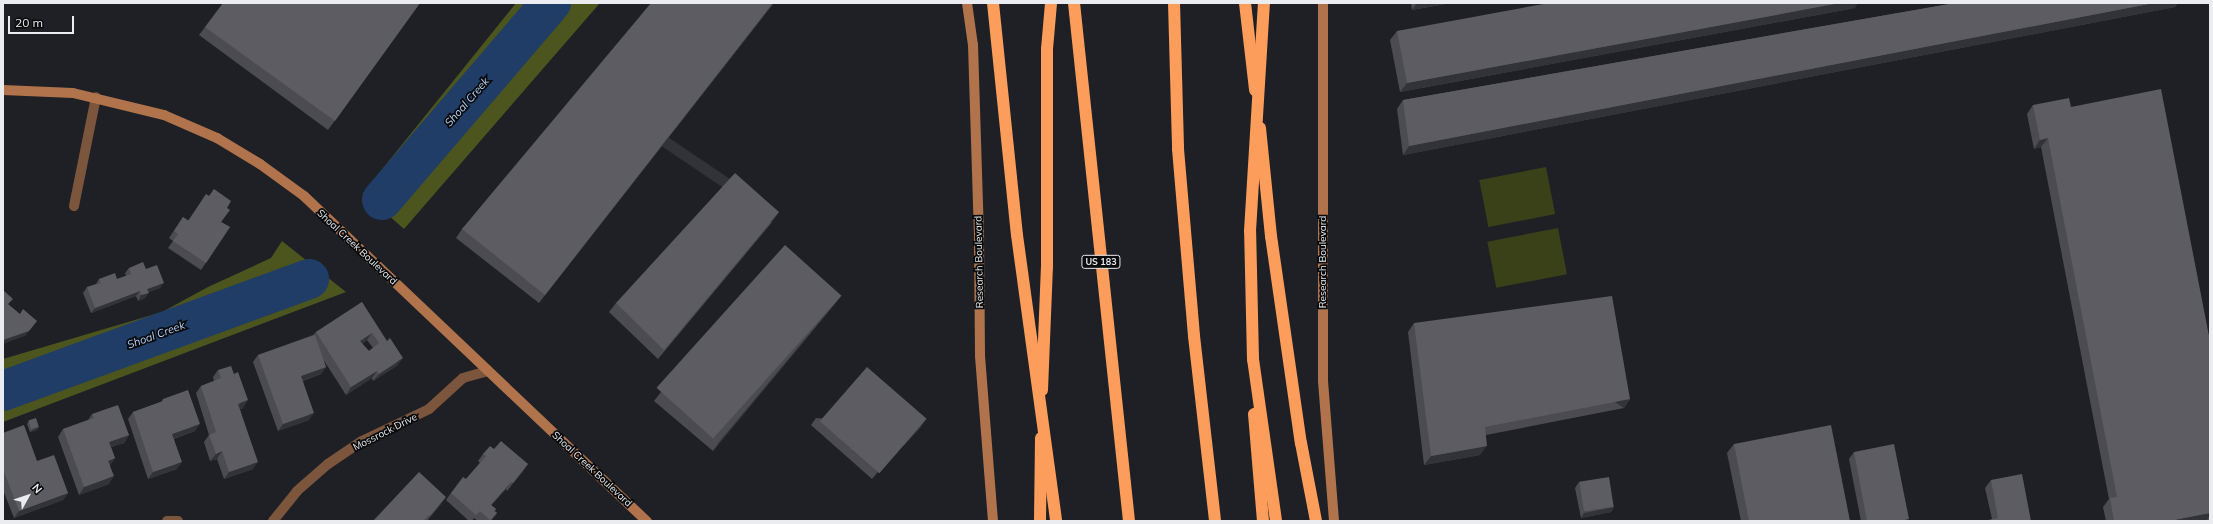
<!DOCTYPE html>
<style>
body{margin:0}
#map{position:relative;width:2213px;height:524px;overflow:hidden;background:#1e2025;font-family:Mulish,sans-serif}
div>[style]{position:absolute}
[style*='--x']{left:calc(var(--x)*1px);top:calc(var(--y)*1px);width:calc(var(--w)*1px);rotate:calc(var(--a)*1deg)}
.green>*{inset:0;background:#3a4018;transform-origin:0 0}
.forest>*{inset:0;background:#4c551d}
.river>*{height:40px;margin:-20px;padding:0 20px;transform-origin:20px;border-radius:20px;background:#1f3d66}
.street>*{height:10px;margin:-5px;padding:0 5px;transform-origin:5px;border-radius:5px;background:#7c553d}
.secondary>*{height:10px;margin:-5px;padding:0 5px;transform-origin:5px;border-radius:5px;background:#b0734b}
.highway>*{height:12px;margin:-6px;padding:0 6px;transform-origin:6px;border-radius:6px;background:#fd9d5c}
.highway-bridge>*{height:12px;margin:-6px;padding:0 6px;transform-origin:6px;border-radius:6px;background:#fd9d5c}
.wall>*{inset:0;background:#4c4b51}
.shaded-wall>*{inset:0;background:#323338;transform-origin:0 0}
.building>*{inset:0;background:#5d5c62;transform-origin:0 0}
span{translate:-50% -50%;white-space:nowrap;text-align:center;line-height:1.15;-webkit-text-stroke:3.5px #090a0c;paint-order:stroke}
.shield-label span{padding:1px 3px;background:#090a0c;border:1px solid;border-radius:3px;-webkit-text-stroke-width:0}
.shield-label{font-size:9px;color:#eaecef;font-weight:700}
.street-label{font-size:10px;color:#eaecef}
.water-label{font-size:11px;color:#b2d0f9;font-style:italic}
.frame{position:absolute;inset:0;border:4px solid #eaecef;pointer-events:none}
.north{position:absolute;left:8px;top:476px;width:40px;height:40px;-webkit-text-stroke:3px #090a0c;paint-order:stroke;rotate:50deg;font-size:11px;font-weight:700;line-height:16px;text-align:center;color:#eaecef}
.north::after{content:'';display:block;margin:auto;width:14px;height:18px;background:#eaecef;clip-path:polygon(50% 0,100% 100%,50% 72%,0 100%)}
.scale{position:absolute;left:8px;top:16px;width:66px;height:18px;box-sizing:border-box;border:2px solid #eaecef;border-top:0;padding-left:5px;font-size:12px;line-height:14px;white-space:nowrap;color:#eaecef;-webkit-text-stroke:3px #090a0c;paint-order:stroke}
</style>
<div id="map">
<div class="green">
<i style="left:1546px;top:167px;width:48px;height:68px;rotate:79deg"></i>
<i style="left:1558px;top:228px;width:47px;height:72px;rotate:79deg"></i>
</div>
<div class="forest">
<i style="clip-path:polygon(516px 3px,600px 3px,404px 229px,363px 193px)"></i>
<i style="clip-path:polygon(282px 241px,346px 292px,3px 422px,3px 359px,162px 312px,208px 287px,271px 258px)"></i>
</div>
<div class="river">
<i style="--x:382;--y:200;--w:260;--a:-49.4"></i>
<i style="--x:3;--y:391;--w:326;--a:-20.1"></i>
</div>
<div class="street">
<i style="--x:74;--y:206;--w:111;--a:-78.6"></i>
<i style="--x:167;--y:521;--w:11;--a:0"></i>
<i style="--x:273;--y:521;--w:38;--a:-51"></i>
<i style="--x:297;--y:491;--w:41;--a:-41.1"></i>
<i style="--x:328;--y:464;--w:41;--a:-34.1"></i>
<i style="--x:362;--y:441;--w:74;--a:-25.5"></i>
<i style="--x:429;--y:409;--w:46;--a:-42.4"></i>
<i style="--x:463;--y:378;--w:26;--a:-16"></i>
</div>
<div class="secondary">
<i style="--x:967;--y:3;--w:42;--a:81.9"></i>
<i style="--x:973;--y:45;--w:195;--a:88.2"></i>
<i style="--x:979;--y:240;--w:116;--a:89.5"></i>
<i style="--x:980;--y:356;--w:166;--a:85.5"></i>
<i style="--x:1323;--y:3;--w:378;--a:90"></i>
<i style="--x:1323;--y:381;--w:140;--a:85.5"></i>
<i style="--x:3;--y:90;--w:70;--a:2.5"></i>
<i style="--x:73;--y:93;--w:94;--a:13.6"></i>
<i style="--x:164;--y:115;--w:58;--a:23.5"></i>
<i style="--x:217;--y:138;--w:50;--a:31.2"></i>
<i style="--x:260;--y:164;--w:54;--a:36"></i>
<i style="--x:304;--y:196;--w:473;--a:43.5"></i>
</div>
<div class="highway">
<i style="--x:1074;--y:3;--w:521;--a:83.94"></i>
<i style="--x:1174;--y:3;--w:146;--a:88.4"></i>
<i style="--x:1178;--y:149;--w:188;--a:85.1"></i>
<i style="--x:1194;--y:336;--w:186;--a:83.5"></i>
<i style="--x:1245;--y:3;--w:88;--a:83.4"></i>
<i style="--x:1260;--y:128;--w:109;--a:84.2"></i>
<i style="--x:1271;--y:236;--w:209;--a:81.8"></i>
<i style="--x:1301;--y:443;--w:79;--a:79.1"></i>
<i style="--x:1253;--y:359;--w:164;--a:81.9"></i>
<i style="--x:1042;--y:390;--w:123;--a:-87.7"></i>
<i style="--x:1047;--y:267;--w:218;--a:-90"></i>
<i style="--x:1047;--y:49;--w:46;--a:-85"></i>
<i style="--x:1254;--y:414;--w:107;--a:85.2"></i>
<i style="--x:1040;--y:521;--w:83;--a:-89.3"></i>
</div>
<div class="highway-bridge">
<i style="--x:993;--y:3;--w:233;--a:84.1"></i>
<i style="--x:1017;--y:235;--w:289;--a:82.2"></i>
<i style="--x:1253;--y:359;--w:128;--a:-91.3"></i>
<i style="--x:1250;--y:231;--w:228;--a:-86.5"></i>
</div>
<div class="wall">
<i style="clip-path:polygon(420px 3px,328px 130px,199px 35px,205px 27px)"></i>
<i style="clip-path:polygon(774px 3px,539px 303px,456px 238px,462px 229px)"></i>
<i style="clip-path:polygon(1411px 3px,1451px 3px,1412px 10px)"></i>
<i style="clip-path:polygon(1955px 3px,2178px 3px,2175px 7px,1403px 155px,1397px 109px,1403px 100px)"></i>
<i style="clip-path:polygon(1855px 8px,1400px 92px,1390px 40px,1397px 31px)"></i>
<i style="clip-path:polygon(2033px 105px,2071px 107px,2210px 341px,2210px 521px,2106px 521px,2103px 507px,2109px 499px,2041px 147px,2034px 149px,2027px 114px)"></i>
<i style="clip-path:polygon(227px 208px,221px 222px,230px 227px,201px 270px,168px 248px,173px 241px,169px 238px,183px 217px,188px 220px)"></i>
<i style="clip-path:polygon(773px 221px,658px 359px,609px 312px,616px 303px)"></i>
<i style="clip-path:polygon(129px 268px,146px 269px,160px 288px,148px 292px,145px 298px,138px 301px,136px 296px,91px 313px,83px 293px,87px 287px,96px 284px,99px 279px,117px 279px,126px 276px,125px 273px)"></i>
<i style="clip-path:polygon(841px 296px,834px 305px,713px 451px,654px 401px,661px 392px)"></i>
<i style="clip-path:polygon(evenodd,362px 302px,398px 365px,373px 381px,372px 378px,346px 395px,323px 359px,326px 367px,321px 374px,303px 381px,309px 420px,278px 431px,253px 362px,258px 355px,313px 335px,316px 332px,362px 302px,367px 340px,373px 348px,369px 351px,362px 344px,367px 340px)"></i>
<i style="clip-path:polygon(1414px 323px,1630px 399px,1624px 408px,1486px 435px,1480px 455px,1424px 465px,1408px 332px)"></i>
<i style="clip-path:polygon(218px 370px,243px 408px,240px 409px,253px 469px,224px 479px,217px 459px,210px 461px,204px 442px,209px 435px,196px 393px,201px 386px,214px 381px,213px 377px)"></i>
<i style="clip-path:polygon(163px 399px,195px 431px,174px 439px,177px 469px,148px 479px,128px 419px,133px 412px,161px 402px)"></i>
<i style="clip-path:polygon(92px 414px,129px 435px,124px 443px,111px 447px,115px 458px,110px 465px,109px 484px,79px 495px,58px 437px,63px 429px,88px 420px)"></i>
<i style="clip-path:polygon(816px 418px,921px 427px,872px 479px,811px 425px)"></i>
<i style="clip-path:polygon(29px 421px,39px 427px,37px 430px,30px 432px,27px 424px)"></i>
<i style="clip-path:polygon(3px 433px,37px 461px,68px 493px,63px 500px,14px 518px,3px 490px)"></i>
<i style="clip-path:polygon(1734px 444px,1850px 521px,1741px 521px,1727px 453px)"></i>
<i style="clip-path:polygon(494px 449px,528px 464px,507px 491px,506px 489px,491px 505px,496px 509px,495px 511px,497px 513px,491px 521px,478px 521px,474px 518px,472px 521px,469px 521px,446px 500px,451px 493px,466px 479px,480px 463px,478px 461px,483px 454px)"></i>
<i style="clip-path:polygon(1854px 452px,1907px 521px,1861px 521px,1849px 459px)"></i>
<i style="clip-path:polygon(1991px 480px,2031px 521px,1984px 521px,1992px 519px,1985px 488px)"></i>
<i style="clip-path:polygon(1579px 482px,1614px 507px,1611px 512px,1581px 518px,1575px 488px)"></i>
<i style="clip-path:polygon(441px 504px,427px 521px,373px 521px)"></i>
</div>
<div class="shaded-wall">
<i style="clip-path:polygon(773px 3px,774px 3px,539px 303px,545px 295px)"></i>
<i style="clip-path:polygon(1417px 3px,1451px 3px,1412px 10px)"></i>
<i style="clip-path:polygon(1841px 3px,1858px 3px,1855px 8px,1400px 92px,1407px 83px)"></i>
<i style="clip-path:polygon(2154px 3px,2178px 3px,2175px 7px,1403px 155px,1409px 146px)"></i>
<i style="clip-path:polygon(2048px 138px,2041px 147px,2034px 149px,2040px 140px)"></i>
<i style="left:779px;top:212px;width:11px;height:180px;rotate:124deg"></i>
<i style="clip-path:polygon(164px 283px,160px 288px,144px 294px,147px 289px)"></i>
<i style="clip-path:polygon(140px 291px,136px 296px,91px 313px,95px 308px)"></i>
<i style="clip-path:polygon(149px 293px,145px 298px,138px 301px,141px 295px)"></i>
<i style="clip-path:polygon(841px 296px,834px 305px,713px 451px,719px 442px)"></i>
<i style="clip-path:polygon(37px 321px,25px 336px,3px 344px,3px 340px)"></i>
<i style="clip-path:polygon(372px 333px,367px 340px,355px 349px,360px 341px)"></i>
<i style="clip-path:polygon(403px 358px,398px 365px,373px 381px,379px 374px)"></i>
<i style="clip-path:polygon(326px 367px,321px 374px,296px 383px,301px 376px)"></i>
<i style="clip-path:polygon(377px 371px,372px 378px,346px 395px,351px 387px)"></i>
<i style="left:1630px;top:399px;width:11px;height:148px;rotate:124deg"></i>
<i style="clip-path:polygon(248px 400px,243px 408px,233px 411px,238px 404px)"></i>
<i style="clip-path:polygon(314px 413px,309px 420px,278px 431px,283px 424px)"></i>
<i style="clip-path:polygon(926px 419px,921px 427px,872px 479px,877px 472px)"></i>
<i style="clip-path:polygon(200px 424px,195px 431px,167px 441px,172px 434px)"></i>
<i style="clip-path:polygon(39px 427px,37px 430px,30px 432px,32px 430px)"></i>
<i style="clip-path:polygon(129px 435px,124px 443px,104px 449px,109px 442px)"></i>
<i style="clip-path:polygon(1487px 446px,1480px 455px,1424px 465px,1431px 456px)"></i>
<i style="clip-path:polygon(222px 451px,217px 459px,210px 461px,216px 454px)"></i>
<i style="clip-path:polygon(115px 458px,110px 465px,108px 461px)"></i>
<i style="clip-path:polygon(182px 462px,177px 469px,148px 479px,153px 472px)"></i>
<i style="clip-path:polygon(258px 462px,253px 469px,224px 479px,229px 472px)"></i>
<i style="clip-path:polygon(528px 464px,523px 472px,507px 491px,513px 483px)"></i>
<i style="clip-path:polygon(114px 476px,109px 484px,79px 495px,84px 487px)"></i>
<i style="clip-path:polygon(511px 482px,506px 489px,486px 512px,491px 505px)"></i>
<i style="clip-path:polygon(68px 493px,63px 500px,14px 518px,19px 511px)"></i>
<i style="clip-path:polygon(446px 497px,441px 504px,427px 521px,430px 516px)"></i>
<i style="clip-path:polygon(1614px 507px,1611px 512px,1581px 518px,1584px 513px)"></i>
<i style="clip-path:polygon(2210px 513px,2210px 516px,2206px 521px,2169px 521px)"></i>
<i style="clip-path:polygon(1909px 519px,1907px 521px,1899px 521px)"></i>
</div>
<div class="building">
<i style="clip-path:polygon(223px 3px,420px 3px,335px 121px,205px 27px)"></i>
<i style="clip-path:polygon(651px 3px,773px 3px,545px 295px,462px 229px)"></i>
<i style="clip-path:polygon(1549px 3px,1841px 3px,1407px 83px,1397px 31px)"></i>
<i style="clip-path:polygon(1955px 3px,2154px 3px,1409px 146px,1403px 100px)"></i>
<i style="clip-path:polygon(2161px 89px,2210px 341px,2210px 513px,2169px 521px,2114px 521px,2110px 498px,2117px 497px,2048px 138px,2040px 140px,2033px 105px,2069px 98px,2071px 107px)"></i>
<i style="clip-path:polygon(735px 173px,779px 212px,664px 350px,616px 303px)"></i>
<i style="clip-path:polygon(214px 189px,231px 201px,227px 208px,230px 210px,221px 222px,230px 227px,206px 263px,173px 241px,178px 234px,174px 231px,183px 217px,188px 221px,206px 194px,209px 196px)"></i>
<i style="left:785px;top:245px;width:76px;height:192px;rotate:42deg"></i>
<i style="clip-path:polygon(143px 262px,146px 269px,157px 265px,164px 283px,147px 289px,149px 293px,141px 295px,140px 291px,95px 308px,87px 287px,101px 283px,99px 279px,115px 273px,117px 279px,131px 274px,129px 268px)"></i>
<i style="clip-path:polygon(3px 290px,13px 299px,8px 304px,20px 314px,23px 309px,37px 321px,29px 331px,3px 340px)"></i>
<i style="clip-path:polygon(1612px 296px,1630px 399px,1485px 427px,1487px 446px,1431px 456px,1414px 323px)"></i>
<i style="clip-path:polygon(evenodd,362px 302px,387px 341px,390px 338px,403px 358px,379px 374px,377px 371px,351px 387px,316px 332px,362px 302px,372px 333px,379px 343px,369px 351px,360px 341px,372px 333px)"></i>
<i style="clip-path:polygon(315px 335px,326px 367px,301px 376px,314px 413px,283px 424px,258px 355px)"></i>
<i style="clip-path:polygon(231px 366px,234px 374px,238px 372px,248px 400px,238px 404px,258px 462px,229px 472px,222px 451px,216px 454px,209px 435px,216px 432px,201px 386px,221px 378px,218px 370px)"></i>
<i style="left:867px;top:367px;width:79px;height:72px;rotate:41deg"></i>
<i style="clip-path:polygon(188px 390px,200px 424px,172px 434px,182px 462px,153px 472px,133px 412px,163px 401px,163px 399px)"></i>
<i style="clip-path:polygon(118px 405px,129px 435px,109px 442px,115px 458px,108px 461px,114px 476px,84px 487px,63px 429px,94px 418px,92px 414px)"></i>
<i style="left:36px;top:418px;width:9px;height:8px;rotate:72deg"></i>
<i style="clip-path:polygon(24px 425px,37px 461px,54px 455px,68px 493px,19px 511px,3px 469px,3px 433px)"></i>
<i style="clip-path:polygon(1831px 425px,1850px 521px,1749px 521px,1734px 444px)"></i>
<i style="clip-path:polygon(501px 441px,528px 464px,513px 483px,511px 482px,491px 505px,496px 509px,494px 511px,497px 513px,490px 520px,480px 511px,476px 515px,451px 493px,463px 477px,466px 479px,486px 456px,483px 454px,490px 446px,494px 449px)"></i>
<i style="clip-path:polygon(1894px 444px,1909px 519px,1899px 521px,1867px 521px,1854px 452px)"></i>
<i style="clip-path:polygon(419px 472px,446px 497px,430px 516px,429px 515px,423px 521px,373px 521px)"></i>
<i style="clip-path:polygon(2022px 474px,2031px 521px,1985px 521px,1998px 518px,1991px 480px)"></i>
<i style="left:1609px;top:477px;width:30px;height:30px;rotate:81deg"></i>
</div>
<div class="shield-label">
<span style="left:1101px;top:262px">US 183</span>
</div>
<div class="street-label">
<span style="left:357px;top:247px;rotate:43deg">Shoal Creek Boulevard</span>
<span style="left:979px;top:262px;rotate:-91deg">Research Boulevard</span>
<span style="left:1323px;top:262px;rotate:-90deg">Research Boulevard</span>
<span style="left:385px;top:432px;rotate:-27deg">Mossrock Drive</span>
<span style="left:592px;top:469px;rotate:43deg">Shoal Creek Boulevard</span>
</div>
<div class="water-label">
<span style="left:467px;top:102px;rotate:-49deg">Shoal Creek</span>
<span style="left:156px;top:335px;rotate:-20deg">Shoal Creek</span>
</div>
<div class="frame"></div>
<div class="north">N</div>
<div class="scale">20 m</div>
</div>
